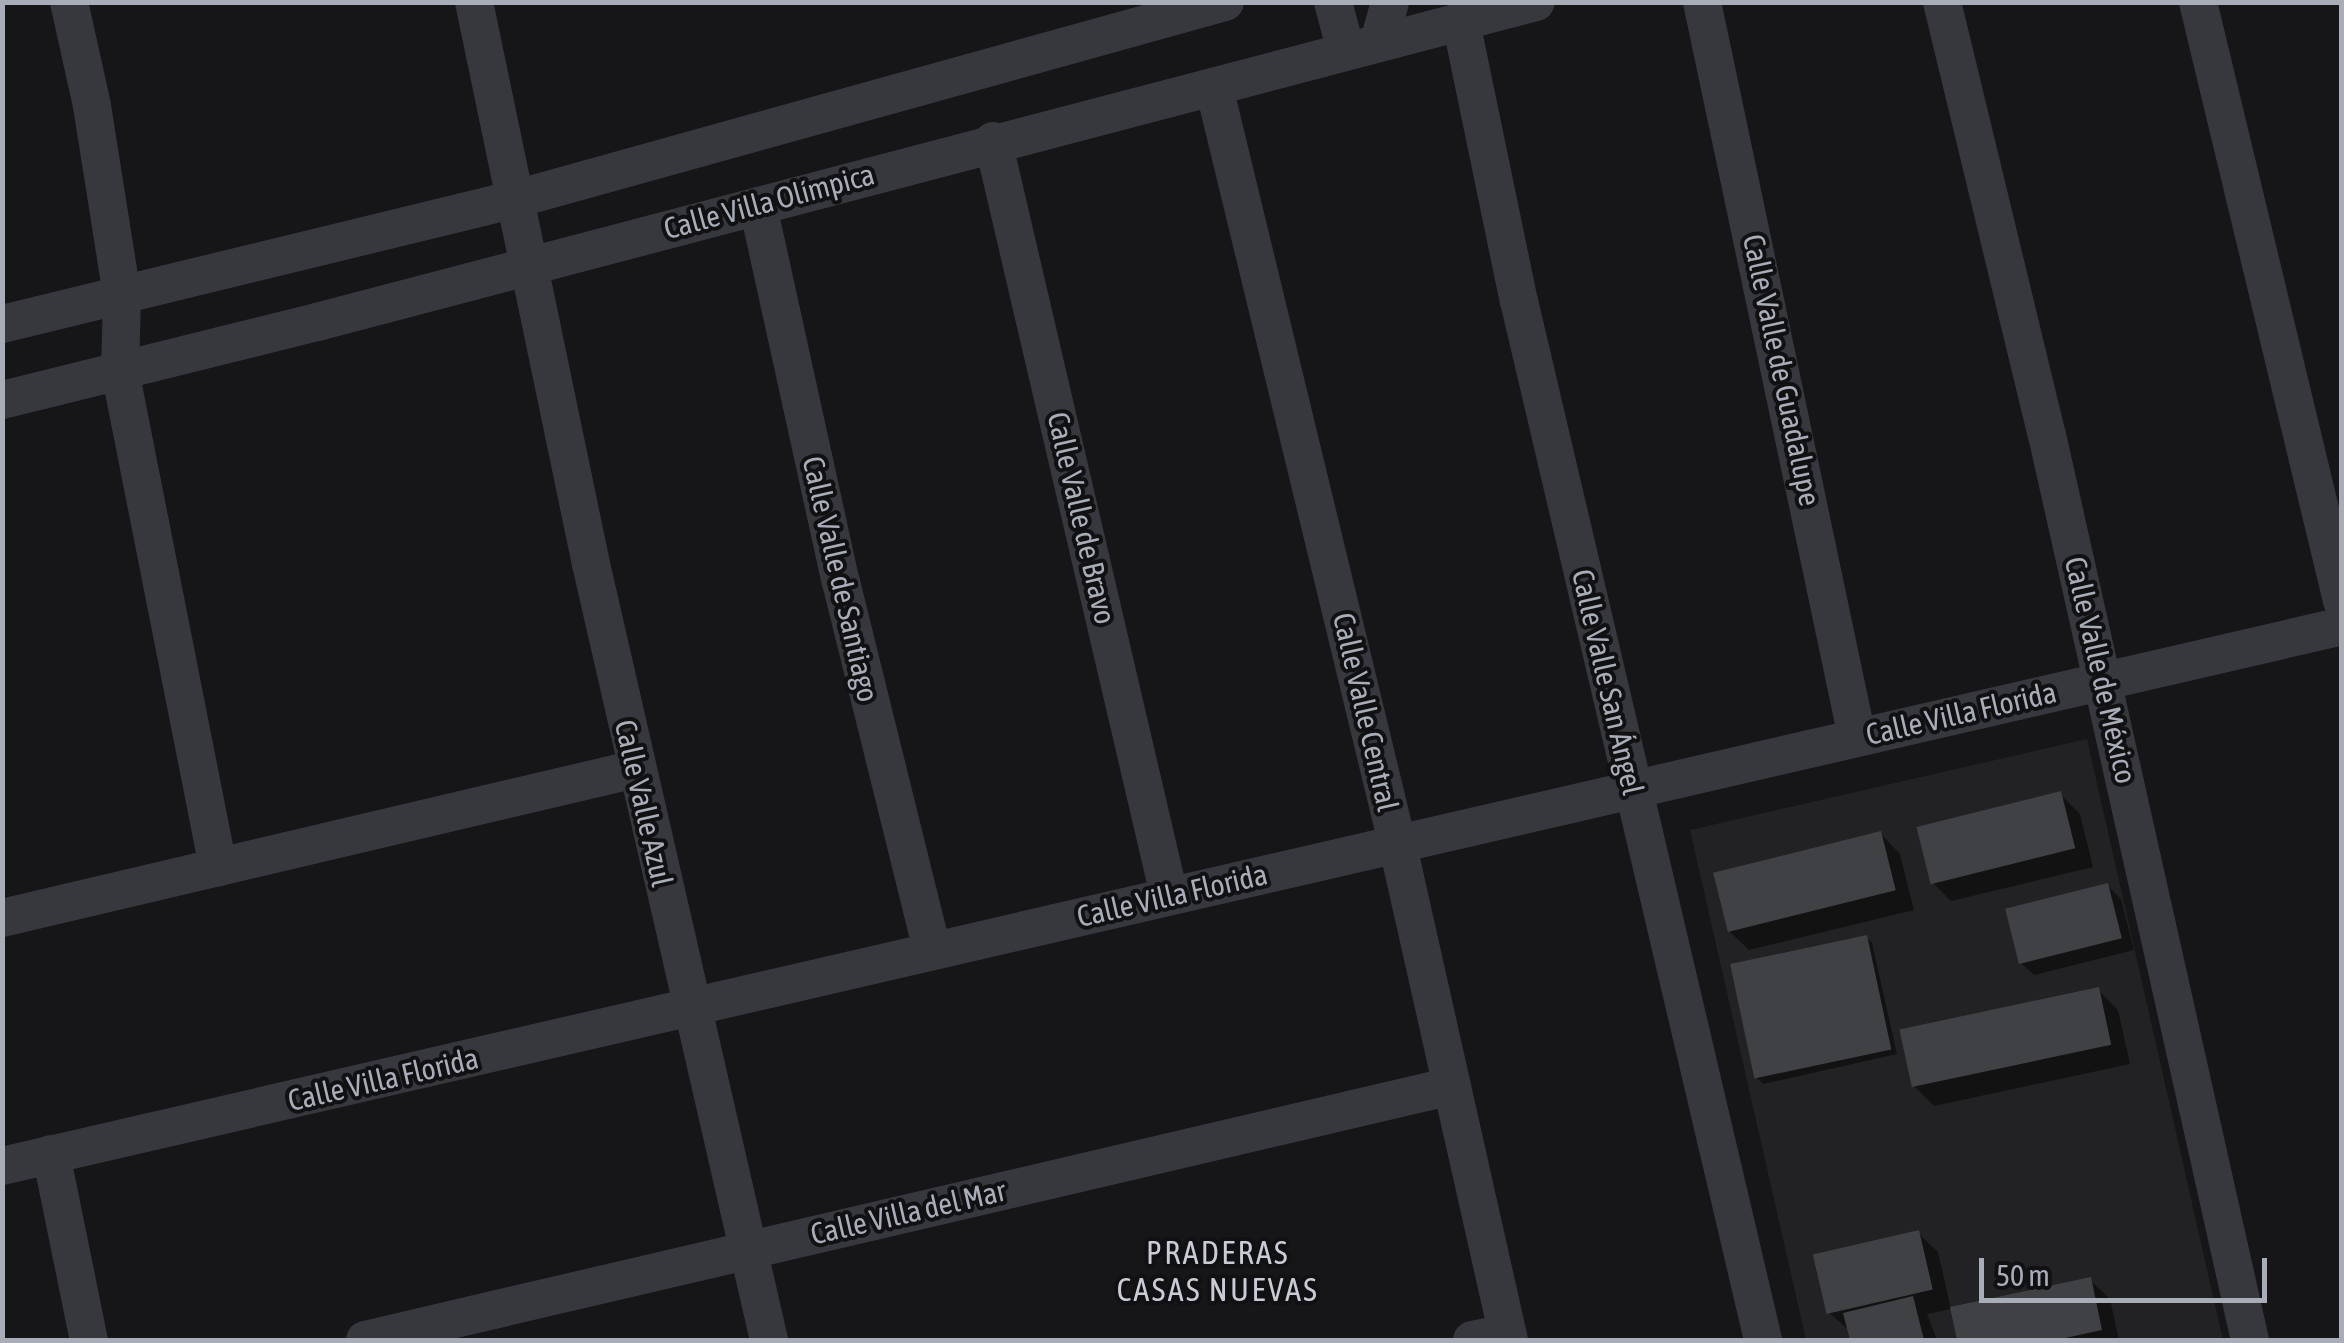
<!DOCTYPE html>
<meta charset="utf-8">
<style>
body{margin:0}
#map{position:relative;width:2344px;height:1343px;overflow:hidden;background:#161618;font-family:"Asap Condensed",sans-serif}
div>[style]{position:absolute}
[style*='--x']{left:calc(var(--x)*1px);top:calc(var(--y)*1px);width:calc(var(--w)*1px);rotate:calc(var(--a)*1deg)}
.built>*{inset:0;background:#222225}
.shadow>*{inset:0;background:#0007}
.building>*{inset:0;background:#404145;transform-origin:0 0}
.minor>*{height:38px;margin:-19px;padding:0 19px;transform-origin:19px;border-radius:19px;background:#37383d}
span{translate:-50% -50%;white-space:nowrap;text-align:center;line-height:1.15;-webkit-text-stroke:8px #111113;paint-order:stroke}
.street-label{font-size:30px;color:#a8adb8}
.neighbourhood-label{font-size:32px;color:#c9ccd4;letter-spacing:2.5px}
.frame{position:absolute;inset:0;border:5px solid #a8adb8;pointer-events:none}
.scale{position:absolute;left:1979px;top:1258px;width:288px;height:45px;box-sizing:border-box;border:5px solid #a8adb8;border-top:0;padding-left:12px;font-size:30px;line-height:35px;white-space:nowrap;color:#a8adb8;-webkit-text-stroke:8px #111113;paint-order:stroke}
</style>
<div id="map">
<div class="built">
<i style="clip-path:polygon(2087px 739px,2223px 1340px,1806px 1340px,1690px 830px)"></i>
</div>
<div class="shadow">
<i style="clip-path:polygon(2060px 794px,2080px 814px,2093px 867px,1951px 901px,1931px 881px)"></i>
<i style="clip-path:polygon(1881px 834px,1900px 854px,1914px 910px,1749px 950px,1729px 931px)"></i>
<i style="clip-path:polygon(2108px 886px,2121px 899px,2134px 950px,2034px 975px,2020px 962px)"></i>
<i style="clip-path:polygon(1866px 937px,1872px 943px,1897px 1054px,1763px 1084px,1757px 1078px)"></i>
<i style="clip-path:polygon(2098px 990px,2118px 1010px,2130px 1064px,1934px 1106px,1914px 1086px)"></i>
<i style="clip-path:polygon(1918px 1233px,1938px 1252px,1951px 1309px,1927px 1314px,1937px 1340px,1852px 1340px,1850px 1331px,1828px 1312px)"></i>
<i style="clip-path:polygon(2090px 1280px,2110px 1299px,2119px 1340px,1960px 1340px,1953px 1309px)"></i>
</div>
<div class="building">
<i style="left:2061px;top:791px;width:59px;height:149px;rotate:76deg"></i>
<i style="left:1881px;top:831px;width:61px;height:173px;rotate:76deg"></i>
<i style="left:2108px;top:883px;width:57px;height:106px;rotate:76deg"></i>
<i style="left:1867px;top:935px;width:117px;height:140px;rotate:78deg"></i>
<i style="left:2099px;top:987px;width:59px;height:204px;rotate:78deg"></i>
<i style="left:1919px;top:1230px;width:61px;height:109px;rotate:77deg"></i>
<i style="clip-path:polygon(2091px 1277px,2102px 1330px,2056px 1340px,1957px 1340px,1950px 1307px)"></i>
<i style="clip-path:polygon(1913px 1296px,1924px 1340px,1850px 1340px,1843px 1313px)"></i>
</div>
<div class="minor">
<i style="--x:69;--y:2;--w:107;--a:77.5"></i>
<i style="--x:92;--y:106;--w:192;--a:81"></i>
<i style="--x:122;--y:296;--w:75;--a:91.5"></i>
<i style="--x:120;--y:371;--w:506;--a:78.82"></i>
<i style="--x:474;--y:2;--w:574;--a:78.24"></i>
<i style="--x:591;--y:564;--w:796;--a:77.08"></i>
<i style="--x:1333;--y:2;--w:51;--a:75.1"></i>
<i style="--x:1702;--y:2;--w:751;--a:78.09"></i>
<i style="--x:1942;--y:2;--w:446;--a:76.4"></i>
<i style="--x:2047;--y:435;--w:927;--a:77.36"></i>
<i style="--x:2198;--y:2;--w:616;--a:76.48"></i>
<i style="--x:1461;--y:22;--w:285;--a:78.3"></i>
<i style="--x:1519;--y:301;--w:1067;--a:76.78"></i>
<i style="--x:1379;--y:42;--w:41;--a:-74.6"></i>
<i style="--x:1214;--y:87;--w:777;--a:76.38"></i>
<i style="--x:1397;--y:842;--w:510;--a:77.33"></i>
<i style="--x:993;--y:141;--w:774;--a:76.86"></i>
<i style="--x:758;--y:206;--w:385;--a:77.6"></i>
<i style="--x:841;--y:582;--w:380;--a:76.1"></i>
<i style="--x:2;--y:324;--w:525;--a:-13.67"></i>
<i style="--x:512;--y:200;--w:740;--a:-15.52"></i>
<i style="--x:2;--y:400;--w:325;--a:-13.9"></i>
<i style="--x:317;--y:322;--w:1260;--a:-14.71"></i>
<i style="--x:2;--y:918;--w:651;--a:-13.23"></i>
<i style="--x:51;--y:1154;--w:190;--a:78.5"></i>
<i style="--x:2;--y:1166;--w:2401;--a:-12.99"></i>
<i style="--x:365;--y:1340;--w:1116;--a:-13.15"></i>
<i style="--x:1472;--y:1340;--w:36;--a:-11"></i>
</div>
<div class="street-label">
<span style="left:769px;top:201px;rotate:-15deg">Calle Villa Olímpica</span>
<span style="left:1782px;top:370px;rotate:78deg">Calle Valle de Guadalupe</span>
<span style="left:1082px;top:518px;rotate:77deg">Calle Valle de Bravo</span>
<span style="left:841px;top:579px;rotate:77deg">Calle Valle de Santiago</span>
<span style="left:2101px;top:670px;rotate:77deg">Calle Valle de México</span>
<span style="left:1608px;top:682px;rotate:77deg">Calle Valle San Ángel</span>
<span style="left:1366px;top:712px;rotate:77deg">Calle Valle Central</span>
<span style="left:1961px;top:713px;rotate:-13deg">Calle Villa Florida</span>
<span style="left:644px;top:803px;rotate:77deg">Calle Valle Azul</span>
<span style="left:1172px;top:895px;rotate:-13deg">Calle Villa Florida</span>
<span style="left:383px;top:1079px;rotate:-13deg">Calle Villa Florida</span>
<span style="left:908px;top:1212px;rotate:-13deg">Calle Villa del Mar</span>
</div>
<div class="neighbourhood-label">
<span style="left:1218px;top:1272px">PRADERAS<br>CASAS NUEVAS</span>
</div>
<div class="frame"></div>
<div class="scale">50 m</div>
</div>
